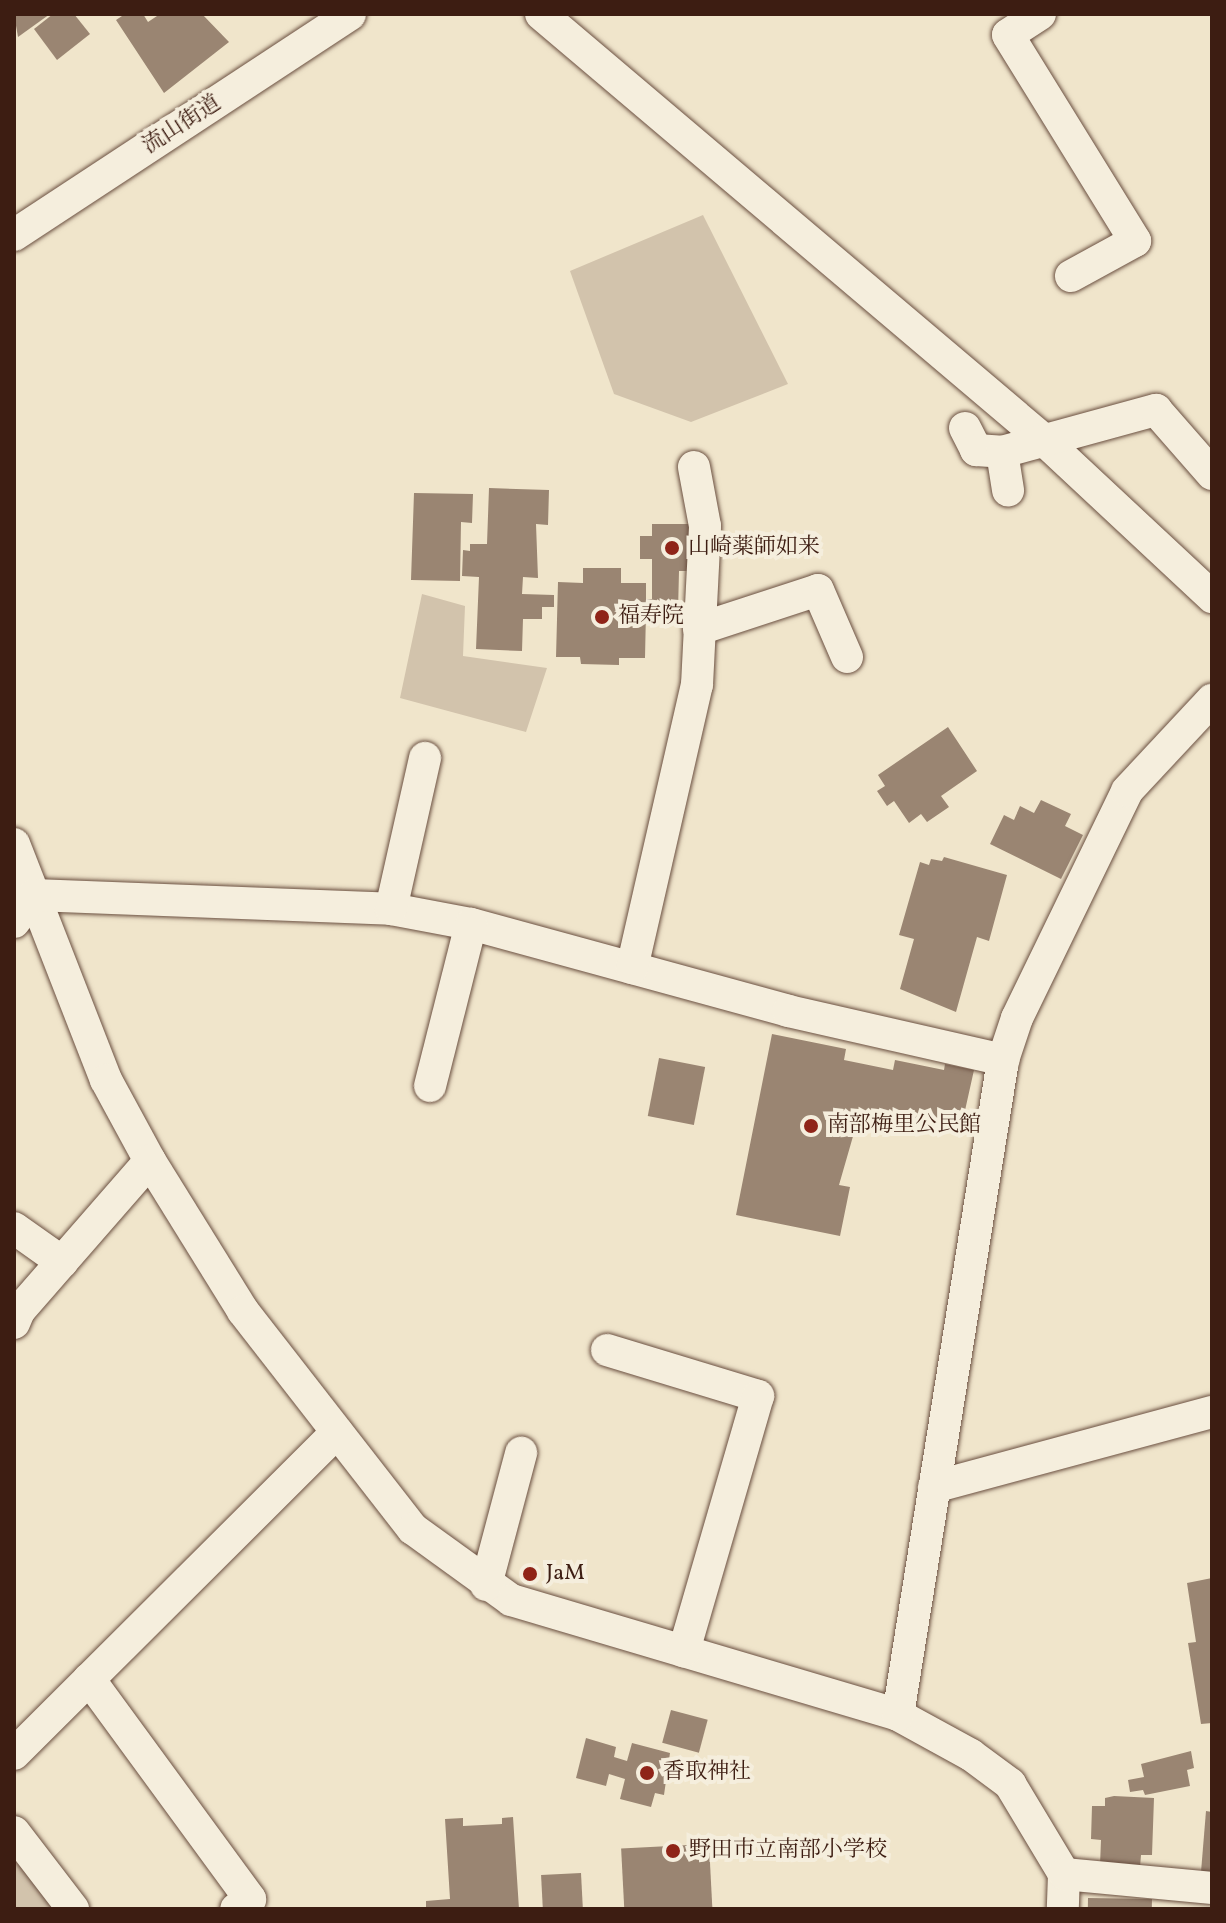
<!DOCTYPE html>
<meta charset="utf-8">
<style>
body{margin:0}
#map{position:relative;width:1226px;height:1923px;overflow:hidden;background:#f0e5cb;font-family:Vollkorn,"Noto Serif JP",serif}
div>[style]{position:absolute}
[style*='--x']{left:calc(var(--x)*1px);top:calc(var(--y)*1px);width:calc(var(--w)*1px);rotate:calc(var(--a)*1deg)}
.green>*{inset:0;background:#d2c3ac}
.building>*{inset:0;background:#9a8572;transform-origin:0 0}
.roads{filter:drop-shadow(0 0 2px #6a4f40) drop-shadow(0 0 2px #6a4f40)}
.minor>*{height:32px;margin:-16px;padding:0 16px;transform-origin:16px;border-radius:16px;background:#f5eedd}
.dots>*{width:22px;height:22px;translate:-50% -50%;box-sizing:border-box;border:4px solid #f5eedd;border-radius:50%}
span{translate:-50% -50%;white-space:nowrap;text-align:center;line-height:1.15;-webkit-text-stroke:8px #f5eedd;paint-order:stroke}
.street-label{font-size:22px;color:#3d1d12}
.poi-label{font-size:22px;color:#3d1d12}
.left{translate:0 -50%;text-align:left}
.frame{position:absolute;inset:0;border:16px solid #3d1d12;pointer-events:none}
</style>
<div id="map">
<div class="green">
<i style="clip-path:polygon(703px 215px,788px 384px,691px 422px,614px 394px,570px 271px)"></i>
<i style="clip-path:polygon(422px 594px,465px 606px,463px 656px,547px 668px,526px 732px,400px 698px)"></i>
<i style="clip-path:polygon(14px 1843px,58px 1903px,51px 1909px,14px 1909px)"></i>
</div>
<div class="building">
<i style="clip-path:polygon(14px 14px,50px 14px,18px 37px)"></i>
<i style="clip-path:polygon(53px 14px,74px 14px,90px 34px,57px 60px,34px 29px)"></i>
<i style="clip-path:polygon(125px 14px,143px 14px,148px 22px,160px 14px,202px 14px,229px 42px,164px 93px,116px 20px)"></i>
<i style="clip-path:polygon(489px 488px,549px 490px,548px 525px,536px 524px,538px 578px,523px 577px,522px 594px,554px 595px,554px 607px,542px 607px,542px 619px,523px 619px,522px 651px,476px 649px,479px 577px,462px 576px,463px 550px,470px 551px,470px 544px,487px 544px)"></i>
<i style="clip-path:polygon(414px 493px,473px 494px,472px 523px,461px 522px,460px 581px,411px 580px)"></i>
<i style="clip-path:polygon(652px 524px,696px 524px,695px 571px,679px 571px,678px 612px,646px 611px,645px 658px,619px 658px,619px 665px,581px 664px,580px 657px,556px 657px,558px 582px,583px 583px,583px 568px,621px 568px,621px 583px,646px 583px,646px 599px,652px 599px,652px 559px,640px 559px,640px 536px,652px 536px)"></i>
<i style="clip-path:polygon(948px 727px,977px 771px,941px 796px,949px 807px,927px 822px,921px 814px,909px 823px,894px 801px,887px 806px,877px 791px,885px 786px,878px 775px)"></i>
<i style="clip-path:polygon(1041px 800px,1071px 814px,1065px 826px,1083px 835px,1061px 879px,990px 844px,1004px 815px,1014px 820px,1020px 806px,1034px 813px)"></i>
<i style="clip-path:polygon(944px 857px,1007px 875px,989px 941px,977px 937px,956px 1012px,900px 989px,914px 939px,899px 935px,920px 862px,929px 865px,931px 859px,942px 861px)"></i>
<i style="clip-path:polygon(772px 1034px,846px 1049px,844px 1060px,893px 1070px,895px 1060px,944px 1070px,945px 1064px,974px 1070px,960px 1133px,860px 1112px,839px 1185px,850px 1187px,840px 1236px,736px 1215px)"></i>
<i style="left:659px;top:1058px;width:47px;height:59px;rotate:11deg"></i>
<i style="clip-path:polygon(1212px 1578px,1212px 1723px,1201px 1724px,1188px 1643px,1196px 1642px,1187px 1583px)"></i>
<i style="left:671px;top:1710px;width:38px;height:34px;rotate:15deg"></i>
<i style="clip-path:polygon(586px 1738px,616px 1747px,614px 1757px,627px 1761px,632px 1743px,670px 1753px,664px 1795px,655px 1793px,651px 1807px,620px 1799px,625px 1779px,609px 1774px,606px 1786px,576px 1778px)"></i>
<i style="clip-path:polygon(1191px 1751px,1194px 1768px,1187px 1770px,1190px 1786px,1145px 1795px,1143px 1790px,1130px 1792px,1128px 1780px,1144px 1777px,1141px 1764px)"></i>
<i style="clip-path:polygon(1114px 1796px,1154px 1798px,1152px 1855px,1141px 1855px,1140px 1867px,1100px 1865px,1101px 1840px,1091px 1839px,1092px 1806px,1105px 1806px,1105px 1798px)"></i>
<i style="clip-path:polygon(1206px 1811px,1212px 1812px,1212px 1873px,1201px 1872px)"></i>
<i style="clip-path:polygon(513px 1817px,519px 1909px,426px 1909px,426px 1901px,450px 1899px,445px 1819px,463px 1818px,463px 1826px,502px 1824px,502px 1818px)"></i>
<i style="left:709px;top:1844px;width:65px;height:88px;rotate:87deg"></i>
<i style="left:581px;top:1873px;width:36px;height:40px;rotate:87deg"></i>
<i style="left:1088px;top:1898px;width:64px;height:11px;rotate:1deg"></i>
</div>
<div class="roads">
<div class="minor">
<i style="--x:541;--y:14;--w:661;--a:40.27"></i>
<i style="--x:1045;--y:441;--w:229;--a:43"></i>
<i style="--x:1040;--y:14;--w:38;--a:147"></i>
<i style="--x:1008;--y:35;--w:242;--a:58.3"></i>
<i style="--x:1135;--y:241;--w:73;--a:151.3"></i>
<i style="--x:14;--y:235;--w:402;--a:-33.3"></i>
<i style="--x:965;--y:428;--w:25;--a:63"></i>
<i style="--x:976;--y:450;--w:26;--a:4"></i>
<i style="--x:1002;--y:452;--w:39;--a:81"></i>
<i style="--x:1002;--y:452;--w:160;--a:-15.3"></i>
<i style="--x:1156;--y:410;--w:85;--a:48.8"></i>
<i style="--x:699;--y:629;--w:125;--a:-18.1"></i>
<i style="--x:818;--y:590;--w:73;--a:66.6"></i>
<i style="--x:14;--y:844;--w:253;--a:68.7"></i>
<i style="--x:106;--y:1080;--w:92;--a:61.5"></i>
<i style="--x:150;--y:1161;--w:176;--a:58.2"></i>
<i style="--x:243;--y:1311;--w:276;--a:52.1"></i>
<i style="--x:413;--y:1529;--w:121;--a:35.9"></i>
<i style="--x:511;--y:1600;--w:404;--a:16.5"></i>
<i style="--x:898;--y:1715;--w:83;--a:28.7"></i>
<i style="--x:971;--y:1755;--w:49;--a:36.6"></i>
<i style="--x:1010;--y:1784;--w:105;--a:59"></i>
<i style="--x:1064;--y:1874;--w:35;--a:92"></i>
<i style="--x:34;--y:895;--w:357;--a:2.2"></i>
<i style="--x:391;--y:909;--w:81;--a:10.6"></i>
<i style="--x:471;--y:924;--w:329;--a:15.3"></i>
<i style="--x:788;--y:1011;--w:221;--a:12.8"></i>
<i style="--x:391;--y:909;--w:155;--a:-77.3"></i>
<i style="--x:14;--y:922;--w:34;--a:-53"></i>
<i style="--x:632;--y:968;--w:290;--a:-77.1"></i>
<i style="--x:697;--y:685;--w:159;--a:-87.1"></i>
<i style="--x:705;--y:526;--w:60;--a:-100.6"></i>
<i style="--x:430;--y:1086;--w:167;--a:-75.8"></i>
<i style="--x:14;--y:1228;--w:59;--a:35.3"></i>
<i style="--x:14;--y:1323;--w:13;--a:-67"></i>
<i style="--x:19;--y:1311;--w:199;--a:-48.9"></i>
<i style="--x:607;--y:1350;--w:158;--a:16.9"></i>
<i style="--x:758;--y:1396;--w:266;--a:106.2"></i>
<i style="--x:934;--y:1487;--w:288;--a:-15.1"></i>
<i style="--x:486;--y:1585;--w:137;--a:-75.1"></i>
<i style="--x:89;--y:1679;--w:273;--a:53.8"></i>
<i style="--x:250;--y:1899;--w:17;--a:144"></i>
<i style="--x:898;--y:1715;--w:663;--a:-80.89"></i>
<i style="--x:1003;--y:1060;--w:44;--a:-71.6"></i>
<i style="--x:1017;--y:1018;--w:252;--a:-64.1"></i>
<i style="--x:1127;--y:791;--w:125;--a:-47"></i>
<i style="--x:14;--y:1754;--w:456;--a:-44.9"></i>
<i style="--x:14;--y:1832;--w:97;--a:52.5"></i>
<i style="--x:1064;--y:1874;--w:149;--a:5.4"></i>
</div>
</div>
<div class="dots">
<i style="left:672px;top:548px;background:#8f2418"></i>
<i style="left:602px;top:617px;background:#8f2418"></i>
<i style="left:811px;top:1126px;background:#8f2418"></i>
<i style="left:530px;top:1574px;background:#8f2418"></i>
<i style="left:647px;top:1773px;background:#8f2418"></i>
<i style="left:673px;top:1851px;background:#8f2418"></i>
</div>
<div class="street-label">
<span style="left:182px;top:125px;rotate:-33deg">流山街道</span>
</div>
<div class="poi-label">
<span class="left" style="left:688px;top:548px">山崎薬師如来</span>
<span class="left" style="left:618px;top:617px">福寿院</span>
<span class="left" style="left:827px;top:1126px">南部梅里公民館</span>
<span class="left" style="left:546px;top:1574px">JaM</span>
<span class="left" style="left:663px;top:1773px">香取神社</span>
<span class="left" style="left:689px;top:1851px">野田市立南部小学校</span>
</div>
<div class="frame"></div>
</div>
